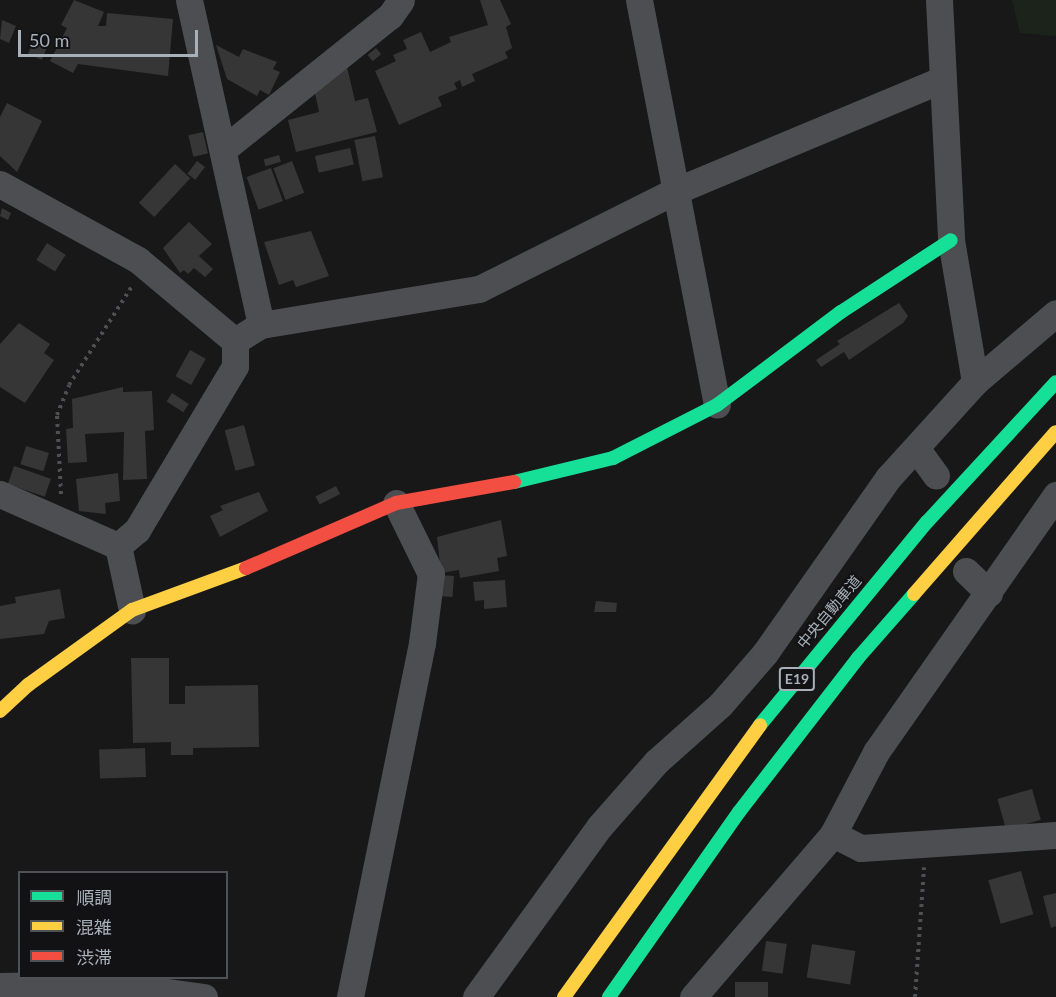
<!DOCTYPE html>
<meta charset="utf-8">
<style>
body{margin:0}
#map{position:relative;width:1056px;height:997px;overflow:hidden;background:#181818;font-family:Lato,"Noto Sans JP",sans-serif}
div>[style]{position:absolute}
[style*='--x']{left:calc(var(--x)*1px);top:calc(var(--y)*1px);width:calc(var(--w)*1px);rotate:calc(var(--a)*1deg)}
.green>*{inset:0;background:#1b231b}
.building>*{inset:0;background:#363637;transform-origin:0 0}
.path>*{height:4px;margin-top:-2px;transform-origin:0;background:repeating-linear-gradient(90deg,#4e5053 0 3px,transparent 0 7.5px)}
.street>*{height:27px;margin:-13.5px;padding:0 13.5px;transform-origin:13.5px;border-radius:13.5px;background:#4c4e51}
.fast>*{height:14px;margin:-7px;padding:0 7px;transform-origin:7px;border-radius:7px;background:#16e098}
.slow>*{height:14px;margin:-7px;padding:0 7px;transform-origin:7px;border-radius:7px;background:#ffcf43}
.jam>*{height:14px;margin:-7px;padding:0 7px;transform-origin:7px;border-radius:7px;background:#f24e42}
span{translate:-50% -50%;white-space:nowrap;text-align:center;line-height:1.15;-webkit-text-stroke:4.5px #121214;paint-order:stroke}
.shield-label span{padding:2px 4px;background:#121214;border:2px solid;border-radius:4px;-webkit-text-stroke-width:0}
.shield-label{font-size:14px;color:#a8b0ba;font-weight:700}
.street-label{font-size:15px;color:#a8b0ba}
.legend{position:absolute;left:18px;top:871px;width:210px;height:108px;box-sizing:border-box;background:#121214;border:2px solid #4e5156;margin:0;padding:8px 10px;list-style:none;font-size:18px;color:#a8b0ba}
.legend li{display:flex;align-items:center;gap:12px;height:30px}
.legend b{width:30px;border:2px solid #4e5156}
.scale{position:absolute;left:18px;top:30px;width:180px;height:27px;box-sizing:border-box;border:3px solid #a8b0ba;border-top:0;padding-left:8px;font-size:18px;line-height:21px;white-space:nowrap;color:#a8b0ba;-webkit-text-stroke:4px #121214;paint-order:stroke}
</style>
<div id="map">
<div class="green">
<i style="clip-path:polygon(1012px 0,1056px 0,1056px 36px,1020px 33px)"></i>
</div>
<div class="building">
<i style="clip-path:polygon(74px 0,104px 12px,98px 26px,106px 26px,107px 13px,173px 19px,168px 76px,78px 64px,73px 73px,50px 61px,67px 28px,61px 25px)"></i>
<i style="clip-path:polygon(480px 0,500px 0,511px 24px,506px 27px,512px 48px,505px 52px,508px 58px,472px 74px,475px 81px,462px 87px,460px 80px,454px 83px,457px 89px,438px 97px,442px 106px,399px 125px,375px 71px,396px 61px,393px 55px,407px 49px,403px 40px,421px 32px,430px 52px,451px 42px,449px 37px,488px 25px)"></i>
<i style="clip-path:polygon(2px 20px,16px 26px,9px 43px,0 39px)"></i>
<i style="left:33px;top:42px;width:15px;height:13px;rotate:23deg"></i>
<i style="clip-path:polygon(216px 45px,239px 57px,243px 49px,277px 62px,273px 69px,280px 72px,269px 95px,260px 90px,257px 96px,227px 79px)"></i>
<i style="left:376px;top:48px;width:8px;height:11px;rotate:50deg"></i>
<i style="clip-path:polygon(347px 67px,355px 101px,368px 98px,377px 132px,296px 152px,288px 120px,319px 112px,315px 93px)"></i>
<i style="clip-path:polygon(7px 103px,42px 121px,17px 172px,0 156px,0 117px)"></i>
<i style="left:203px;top:132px;width:22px;height:15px;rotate:77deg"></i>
<i style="left:375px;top:136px;width:42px;height:21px;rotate:79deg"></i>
<i style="left:350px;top:148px;width:17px;height:36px;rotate:77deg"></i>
<i style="left:279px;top:155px;width:7px;height:16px;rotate:74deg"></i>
<i style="left:197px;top:161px;width:10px;height:16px;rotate:37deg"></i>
<i style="left:292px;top:161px;width:34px;height:20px;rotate:69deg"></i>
<i style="left:175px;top:164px;width:21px;height:53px;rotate:43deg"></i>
<i style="left:271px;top:168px;width:35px;height:26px;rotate:70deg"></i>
<i style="clip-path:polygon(2px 208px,11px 213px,8px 220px,0 216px)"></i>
<i style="clip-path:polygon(189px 222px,212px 244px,199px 256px,213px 269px,205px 277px,194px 268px,188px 274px,184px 270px,180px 273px,163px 248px)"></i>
<i style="clip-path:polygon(311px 231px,329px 276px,296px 287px,293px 280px,279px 285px,264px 242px)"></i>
<i style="left:47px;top:243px;width:22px;height:20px;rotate:32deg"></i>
<i style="clip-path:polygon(899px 303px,908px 316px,903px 323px,849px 360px,844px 352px,821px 367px,816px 360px,840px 344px,837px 341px)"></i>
<i style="clip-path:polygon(19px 323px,50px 344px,44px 353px,54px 360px,25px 403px,0 387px,0 344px)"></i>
<i style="left:190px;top:350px;width:18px;height:30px;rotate:29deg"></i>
<i style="clip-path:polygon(123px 387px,123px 392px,152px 391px,154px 430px,145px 431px,147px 479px,123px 480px,124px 432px,85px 434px,87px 462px,68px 463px,66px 429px,73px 428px,72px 399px)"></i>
<i style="left:172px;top:393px;width:20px;height:10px;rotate:33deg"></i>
<i style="left:244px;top:425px;width:42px;height:20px;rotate:75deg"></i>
<i style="left:26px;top:446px;width:24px;height:19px;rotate:17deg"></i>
<i style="left:14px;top:466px;width:39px;height:19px;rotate:19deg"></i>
<i style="clip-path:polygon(118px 473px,120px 501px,105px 503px,106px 514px,79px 511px,76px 479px)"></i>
<i style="left:336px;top:486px;width:9px;height:23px;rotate:63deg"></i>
<i style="clip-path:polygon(259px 492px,268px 511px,220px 537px,210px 516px,223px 510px,220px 506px)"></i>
<i style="clip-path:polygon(501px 520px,507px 556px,497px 558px,499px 571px,460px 578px,459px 570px,441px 573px,437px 537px)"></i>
<i style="left:439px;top:575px;width:15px;height:21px;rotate:4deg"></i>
<i style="clip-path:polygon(505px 580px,507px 607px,484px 609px,484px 600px,475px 601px,473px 582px)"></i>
<i style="clip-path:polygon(60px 589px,65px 618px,49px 621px,44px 634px,0 639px,0 606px,16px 603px,15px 597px)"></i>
<i style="clip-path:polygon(596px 601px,617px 603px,616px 612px,594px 612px)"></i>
<i style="clip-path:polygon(131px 658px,169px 658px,169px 704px,185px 704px,185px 686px,258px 685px,259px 747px,193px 748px,193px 755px,171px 755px,171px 742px,133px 743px)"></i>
<i style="left:145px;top:748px;width:29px;height:46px;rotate:88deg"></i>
<i style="left:1032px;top:789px;width:32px;height:36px;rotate:74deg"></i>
<i style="left:1021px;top:871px;width:45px;height:34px;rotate:74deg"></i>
<i style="clip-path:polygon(1056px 893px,1056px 926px,1051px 928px,1043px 896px)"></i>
<i style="left:766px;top:941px;width:21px;height:30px;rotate:8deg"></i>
<i style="left:812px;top:944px;width:44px;height:34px;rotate:9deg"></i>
<i style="left:735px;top:982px;width:33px;height:15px"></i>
</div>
<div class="path">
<i style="--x:61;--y:494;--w:79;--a:-92.9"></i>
<i style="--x:57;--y:415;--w:32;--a:-68"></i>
<i style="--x:69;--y:385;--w:117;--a:-57.5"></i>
<i style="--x:915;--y:997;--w:130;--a:-86"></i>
</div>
<div class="street">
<i style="--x:189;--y:0;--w:333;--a:77.5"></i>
<i style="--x:639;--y:0;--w:412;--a:79.1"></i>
<i style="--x:939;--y:0;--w:240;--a:87.1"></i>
<i style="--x:951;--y:240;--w:144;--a:80.4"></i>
<i style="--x:225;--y:148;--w:211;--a:-38.7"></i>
<i style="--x:390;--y:16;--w:19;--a:-55"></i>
<i style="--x:0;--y:184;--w:158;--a:28.8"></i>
<i style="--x:138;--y:260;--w:126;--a:39.9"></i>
<i style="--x:235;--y:341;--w:31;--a:-32"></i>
<i style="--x:261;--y:325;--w:221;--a:-9.4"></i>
<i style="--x:479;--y:289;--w:217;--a:-26.6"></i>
<i style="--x:673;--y:192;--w:290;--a:-22.7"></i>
<i style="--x:916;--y:448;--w:34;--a:54"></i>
<i style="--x:0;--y:494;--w:129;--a:23.8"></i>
<i style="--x:118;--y:546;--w:25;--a:-40"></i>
<i style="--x:137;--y:530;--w:191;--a:-59.1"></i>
<i style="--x:235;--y:366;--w:25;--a:-90"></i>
<i style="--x:118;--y:546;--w:66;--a:77.7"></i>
<i style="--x:966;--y:571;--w:32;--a:44"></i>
<i style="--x:833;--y:834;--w:31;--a:27"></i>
<i style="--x:861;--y:848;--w:195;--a:-3.8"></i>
<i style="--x:0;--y:986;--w:110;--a:-1"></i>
<i style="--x:110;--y:984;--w:95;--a:7.9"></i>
<i style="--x:350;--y:997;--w:361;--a:-78.5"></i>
<i style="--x:422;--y:643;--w:70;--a:-82.6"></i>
<i style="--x:431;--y:574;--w:79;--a:-116.2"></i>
<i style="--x:476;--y:997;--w:211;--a:-54.1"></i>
<i style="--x:600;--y:826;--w:85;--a:-48.8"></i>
<i style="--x:656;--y:762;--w:86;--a:-41.7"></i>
<i style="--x:720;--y:705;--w:69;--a:-49.1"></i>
<i style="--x:765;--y:653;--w:214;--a:-54.9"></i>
<i style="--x:888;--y:478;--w:130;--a:-47.8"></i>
<i style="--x:975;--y:382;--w:106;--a:-40.4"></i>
<i style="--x:693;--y:997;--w:215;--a:-49.3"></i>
<i style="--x:833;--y:834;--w:93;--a:-62.3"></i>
<i style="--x:876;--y:752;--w:314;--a:-55"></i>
</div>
<div class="fast">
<i style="--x:514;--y:482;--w:102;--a:-13.6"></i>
<i style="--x:613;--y:458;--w:117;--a:-27"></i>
<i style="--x:717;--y:405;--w:155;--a:-36.9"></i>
<i style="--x:841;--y:312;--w:131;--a:-33.2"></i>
<i style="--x:760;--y:725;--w:263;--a:-50.6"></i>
<i style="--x:927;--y:522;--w:190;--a:-47.3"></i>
<i style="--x:609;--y:997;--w:226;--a:-54.9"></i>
<i style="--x:739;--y:812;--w:195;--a:-52.3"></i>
<i style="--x:858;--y:658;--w:85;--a:-48.8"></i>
</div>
<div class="slow">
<i style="--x:914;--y:594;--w:215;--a:-48.8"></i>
<i style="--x:0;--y:711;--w:38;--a:-43"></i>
<i style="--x:28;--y:685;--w:128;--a:-35.8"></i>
<i style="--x:132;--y:610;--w:121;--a:-20.2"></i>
<i style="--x:564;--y:997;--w:335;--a:-54.2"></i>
</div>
<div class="jam">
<i style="--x:246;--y:568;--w:163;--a:-23.4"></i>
<i style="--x:396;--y:503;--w:120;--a:-10.1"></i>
</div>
<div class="shield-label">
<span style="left:797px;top:679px">E19</span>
</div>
<div class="street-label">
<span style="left:829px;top:612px;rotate:-50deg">中央自動車道</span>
</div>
<ul class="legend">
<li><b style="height:8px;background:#16e098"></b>順調</li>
<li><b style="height:8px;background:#ffcf43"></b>混雑</li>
<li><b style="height:8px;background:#f24e42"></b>渋滞</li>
</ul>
<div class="scale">50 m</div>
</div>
